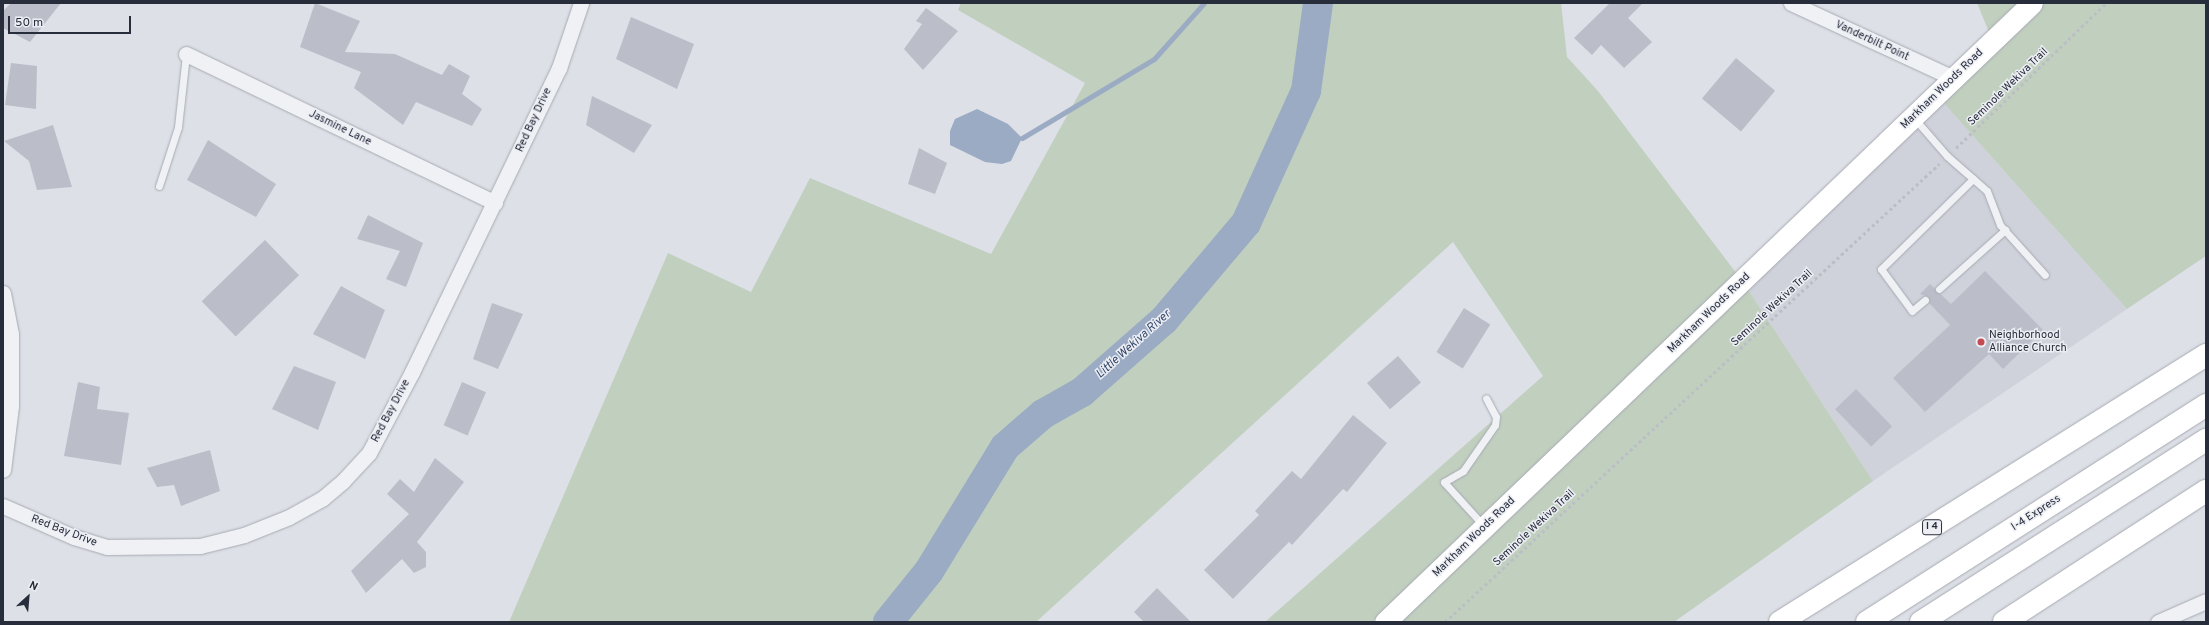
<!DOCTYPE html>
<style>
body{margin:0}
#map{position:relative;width:2209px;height:625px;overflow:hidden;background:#dde0e6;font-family:Overpass,sans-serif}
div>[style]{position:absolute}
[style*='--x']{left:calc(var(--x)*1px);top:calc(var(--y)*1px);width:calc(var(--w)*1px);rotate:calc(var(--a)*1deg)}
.built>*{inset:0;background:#cfd2da}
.green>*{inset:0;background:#c1cfbf}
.water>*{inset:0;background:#9aabc3}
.stream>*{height:5px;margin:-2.5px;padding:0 2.5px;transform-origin:2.5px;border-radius:2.5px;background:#9aabc3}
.river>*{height:30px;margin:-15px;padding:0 15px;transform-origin:15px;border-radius:15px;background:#9aabc3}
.building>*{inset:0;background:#bbbec8;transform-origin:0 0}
.path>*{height:2.5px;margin-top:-1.25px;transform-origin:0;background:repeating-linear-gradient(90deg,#bbbec4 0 3px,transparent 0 6px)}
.roads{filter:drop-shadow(0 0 1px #a7aab3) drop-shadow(0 0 1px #a7aab3)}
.lane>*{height:7px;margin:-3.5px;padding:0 3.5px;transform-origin:3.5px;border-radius:3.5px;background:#eff1f4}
.street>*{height:15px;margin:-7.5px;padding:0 7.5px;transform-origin:7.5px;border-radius:7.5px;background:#eff1f4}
.secondary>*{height:21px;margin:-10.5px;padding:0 10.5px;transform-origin:10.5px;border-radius:10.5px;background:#fff}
.highway>*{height:22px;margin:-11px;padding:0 11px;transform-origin:11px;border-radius:11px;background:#fff}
.dots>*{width:11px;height:11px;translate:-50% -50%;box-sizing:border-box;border:2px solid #eceef4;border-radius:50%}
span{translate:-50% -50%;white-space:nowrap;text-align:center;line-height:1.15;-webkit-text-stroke:3px #eceef4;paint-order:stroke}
.shield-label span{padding:1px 3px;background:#eceef4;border:1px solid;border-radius:3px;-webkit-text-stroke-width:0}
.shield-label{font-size:10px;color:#282d3b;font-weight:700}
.street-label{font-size:11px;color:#282d3b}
.poi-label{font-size:11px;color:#282d3b}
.left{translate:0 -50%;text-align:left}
.water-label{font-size:12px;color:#35496b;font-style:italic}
.frame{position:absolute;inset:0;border:4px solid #282d3b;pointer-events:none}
.north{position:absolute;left:8px;top:577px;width:40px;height:40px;-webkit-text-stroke:3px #eceef4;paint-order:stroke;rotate:26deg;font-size:11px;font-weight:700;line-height:16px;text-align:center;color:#282d3b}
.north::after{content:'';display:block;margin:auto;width:14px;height:18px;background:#282d3b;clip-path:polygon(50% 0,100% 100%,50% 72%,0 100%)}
.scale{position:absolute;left:8px;top:16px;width:123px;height:18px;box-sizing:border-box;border:2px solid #282d3b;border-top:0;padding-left:5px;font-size:12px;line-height:14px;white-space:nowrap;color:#282d3b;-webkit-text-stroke:3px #eceef4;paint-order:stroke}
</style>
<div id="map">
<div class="built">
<i style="clip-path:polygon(1942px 101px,2127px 309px,1873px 481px,1747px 288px)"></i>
</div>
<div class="green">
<i style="clip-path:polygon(961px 3px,1561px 3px,1567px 57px,1598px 91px,1737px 274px,1372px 622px,1265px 622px,1543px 376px,1453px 242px,1036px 622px,509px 622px,668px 253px,751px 292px,810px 178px,991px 254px,1085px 83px,958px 10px)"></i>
<i style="clip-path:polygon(1977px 3px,2020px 3px,1989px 32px)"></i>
<i style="clip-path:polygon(2045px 3px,2206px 3px,2206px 256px,2127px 309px,1942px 101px,1957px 90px)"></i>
<i style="clip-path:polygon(1747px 288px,1873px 481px,1674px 622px,1397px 622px)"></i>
</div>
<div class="water">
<i style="clip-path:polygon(977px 109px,1008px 124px,1022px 138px,1011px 161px,1002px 164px,985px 162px,950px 145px,950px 131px,955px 119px)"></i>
</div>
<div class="stream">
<i style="--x:1022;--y:138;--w:154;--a:-30.9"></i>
<i style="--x:1154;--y:59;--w:75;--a:-48.2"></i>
</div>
<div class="river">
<i style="--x:888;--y:622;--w:65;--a:-51.2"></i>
<i style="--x:929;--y:571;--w:145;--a:-58.5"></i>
<i style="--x:1005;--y:447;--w:50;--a:-41"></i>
<i style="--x:1043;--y:414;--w:45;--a:-29.4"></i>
<i style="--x:1082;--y:392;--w:109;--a:-41.3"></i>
<i style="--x:1164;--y:320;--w:127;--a:-49.8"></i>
<i style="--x:1246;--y:223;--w:145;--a:-65.6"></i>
<i style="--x:1306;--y:91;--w:89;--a:-82.2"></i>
</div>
<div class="building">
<i style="clip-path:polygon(11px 3px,61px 3px,30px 42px,3px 28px,3px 11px)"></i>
<i style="clip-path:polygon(315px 3px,360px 21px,345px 52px,395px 54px,442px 75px,449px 64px,470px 76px,462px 94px,482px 109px,472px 126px,416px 102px,403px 125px,354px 88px,361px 72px,300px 47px)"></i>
<i style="clip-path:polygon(1610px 3px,1643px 3px,1628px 18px,1652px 42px,1624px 68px,1601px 45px,1592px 55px,1574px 38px)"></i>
<i style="clip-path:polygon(926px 8px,958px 31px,923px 70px,904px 49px,922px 24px,916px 21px)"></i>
<i style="clip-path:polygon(631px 17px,694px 44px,677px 89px,616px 59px)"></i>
<i style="left:1736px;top:58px;width:51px;height:53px;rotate:40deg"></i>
<i style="clip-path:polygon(11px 63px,37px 66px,36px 109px,5px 105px)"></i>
<i style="clip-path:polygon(592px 96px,652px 125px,634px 153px,586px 125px)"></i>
<i style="clip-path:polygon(53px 125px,72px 187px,37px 190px,29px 161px,4px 141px)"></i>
<i style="clip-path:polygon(208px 140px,276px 184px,256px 217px,187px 180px)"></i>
<i style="clip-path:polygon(919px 148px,947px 163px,935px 194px,908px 184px)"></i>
<i style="clip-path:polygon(368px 215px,423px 243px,406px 287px,386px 279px,400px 251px,357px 239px)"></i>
<i style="left:265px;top:240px;width:49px;height:88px;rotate:46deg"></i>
<i style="clip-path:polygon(1985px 271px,2043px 330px,2003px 369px,1989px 354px,1925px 412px,1893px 378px,1950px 325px,1929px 303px,1929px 297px,1920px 294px,1930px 284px,1951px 304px)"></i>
<i style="clip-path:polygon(341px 286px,385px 310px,365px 359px,313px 334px)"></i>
<i style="clip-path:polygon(492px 303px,523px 314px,498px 369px,473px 359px)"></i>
<i style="left:1464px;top:308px;width:31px;height:52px;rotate:32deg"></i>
<i style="left:1398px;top:356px;width:35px;height:41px;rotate:49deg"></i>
<i style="clip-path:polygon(294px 366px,336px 382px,318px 430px,272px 409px)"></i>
<i style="clip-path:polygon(78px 382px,100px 387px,97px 409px,129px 413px,121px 465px,64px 456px)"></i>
<i style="left:462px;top:382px;width:26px;height:47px;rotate:23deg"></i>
<i style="left:1856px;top:389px;width:52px;height:29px;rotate:46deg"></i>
<i style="clip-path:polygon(1353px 415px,1387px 443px,1347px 492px,1343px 489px,1292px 545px,1289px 542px,1233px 599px,1204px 570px,1259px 515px,1255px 511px,1292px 471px,1301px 479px)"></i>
<i style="clip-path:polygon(210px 450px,220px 491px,181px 506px,174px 485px,157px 487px,147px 468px)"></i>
<i style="clip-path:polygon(435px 458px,464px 482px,417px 542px,426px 552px,426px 567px,414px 573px,402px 559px,366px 593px,351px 571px,409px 514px,387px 494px,400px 479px,414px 492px)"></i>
<i style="clip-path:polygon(1157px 588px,1191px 622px,1144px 622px,1134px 612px)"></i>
</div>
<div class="path">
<i style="--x:1956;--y:148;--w:209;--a:-44"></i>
<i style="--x:1445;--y:622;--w:674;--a:-42.83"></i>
</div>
<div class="roads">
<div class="lane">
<i style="--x:1914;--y:118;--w:50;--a:49"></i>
<i style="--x:1947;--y:156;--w:53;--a:41.2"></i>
<i style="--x:1987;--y:191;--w:36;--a:69"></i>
<i style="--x:2000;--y:225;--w:67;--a:48"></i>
<i style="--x:159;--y:186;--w:62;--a:-72.1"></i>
<i style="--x:178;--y:127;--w:73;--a:-83.7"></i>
<i style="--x:1939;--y:289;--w:89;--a:-41.8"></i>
<i style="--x:1925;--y:300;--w:17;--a:140"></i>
<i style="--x:1912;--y:311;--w:52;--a:-126.4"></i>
<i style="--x:1881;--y:269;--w:129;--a:-44.4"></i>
<i style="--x:1483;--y:525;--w:58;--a:-132.2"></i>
<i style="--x:1444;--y:482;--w:22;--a:-30"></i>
<i style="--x:1463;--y:471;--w:56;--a:-55.2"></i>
<i style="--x:1495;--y:425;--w:8;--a:-83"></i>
<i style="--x:1496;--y:417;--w:21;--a:-118"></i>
</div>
<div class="street">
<i style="--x:1791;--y:3;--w:179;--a:24.8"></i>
<i style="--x:186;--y:54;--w:343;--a:25.7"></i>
<i style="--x:3;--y:293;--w:42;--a:79"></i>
<i style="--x:11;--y:334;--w:72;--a:90"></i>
<i style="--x:11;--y:406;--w:64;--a:97.1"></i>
<i style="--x:3;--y:506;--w:77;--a:23.6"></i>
<i style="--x:74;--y:537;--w:34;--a:17"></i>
<i style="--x:107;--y:547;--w:93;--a:-0.6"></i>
<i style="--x:200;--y:546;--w:45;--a:-14"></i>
<i style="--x:244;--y:535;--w:48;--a:-21.8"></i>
<i style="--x:289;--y:517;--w:39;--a:-29"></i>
<i style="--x:323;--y:498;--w:26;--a:-40"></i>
<i style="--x:343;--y:481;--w:38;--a:-47"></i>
<i style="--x:369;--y:453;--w:92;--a:-62"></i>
<i style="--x:412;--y:372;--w:338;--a:-64.2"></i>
<i style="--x:559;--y:68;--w:69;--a:-71.3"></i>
<i style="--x:2158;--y:622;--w:52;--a:-23.6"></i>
</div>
<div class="secondary">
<i style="--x:1385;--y:622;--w:895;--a:-43.73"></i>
</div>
<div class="highway">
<i style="--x:1780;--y:622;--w:503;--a:-32.08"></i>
<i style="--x:1867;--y:622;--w:403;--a:-32.6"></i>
<i style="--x:1921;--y:622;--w:338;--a:-32.6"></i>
<i style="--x:2004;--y:622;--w:241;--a:-33"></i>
</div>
</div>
<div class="dots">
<i style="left:1981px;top:342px;background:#c34a51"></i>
</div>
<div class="shield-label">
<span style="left:1932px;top:527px">I 4</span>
</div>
<div class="street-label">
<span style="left:1872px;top:41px;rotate:25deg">Vanderbilt Point</span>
<span style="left:2008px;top:87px;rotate:-44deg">Seminole Wekiva Trail</span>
<span style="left:1942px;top:89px;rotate:-44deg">Markham Woods Road</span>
<span style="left:534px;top:120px;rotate:-65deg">Red Bay Drive</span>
<span style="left:340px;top:128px;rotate:26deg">Jasmine Lane</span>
<span style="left:1772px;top:308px;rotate:-43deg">Seminole Wekiva Trail</span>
<span style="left:1709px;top:313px;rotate:-44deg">Markham Woods Road</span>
<span style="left:391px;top:411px;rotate:-62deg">Red Bay Drive</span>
<span style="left:2036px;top:513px;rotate:-33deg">I-4 Express</span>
<span style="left:1534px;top:528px;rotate:-43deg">Seminole Wekiva Trail</span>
<span style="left:64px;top:531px;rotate:21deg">Red Bay Drive</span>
<span style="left:1474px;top:537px;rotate:-44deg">Markham Woods Road</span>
</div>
<div class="poi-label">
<span class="left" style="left:1989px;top:342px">Neighborhood<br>Alliance Church</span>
</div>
<div class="water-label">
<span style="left:1134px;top:345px;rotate:-42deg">Little Wekiva River</span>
</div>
<div class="frame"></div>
<div class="north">N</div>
<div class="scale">50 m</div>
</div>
